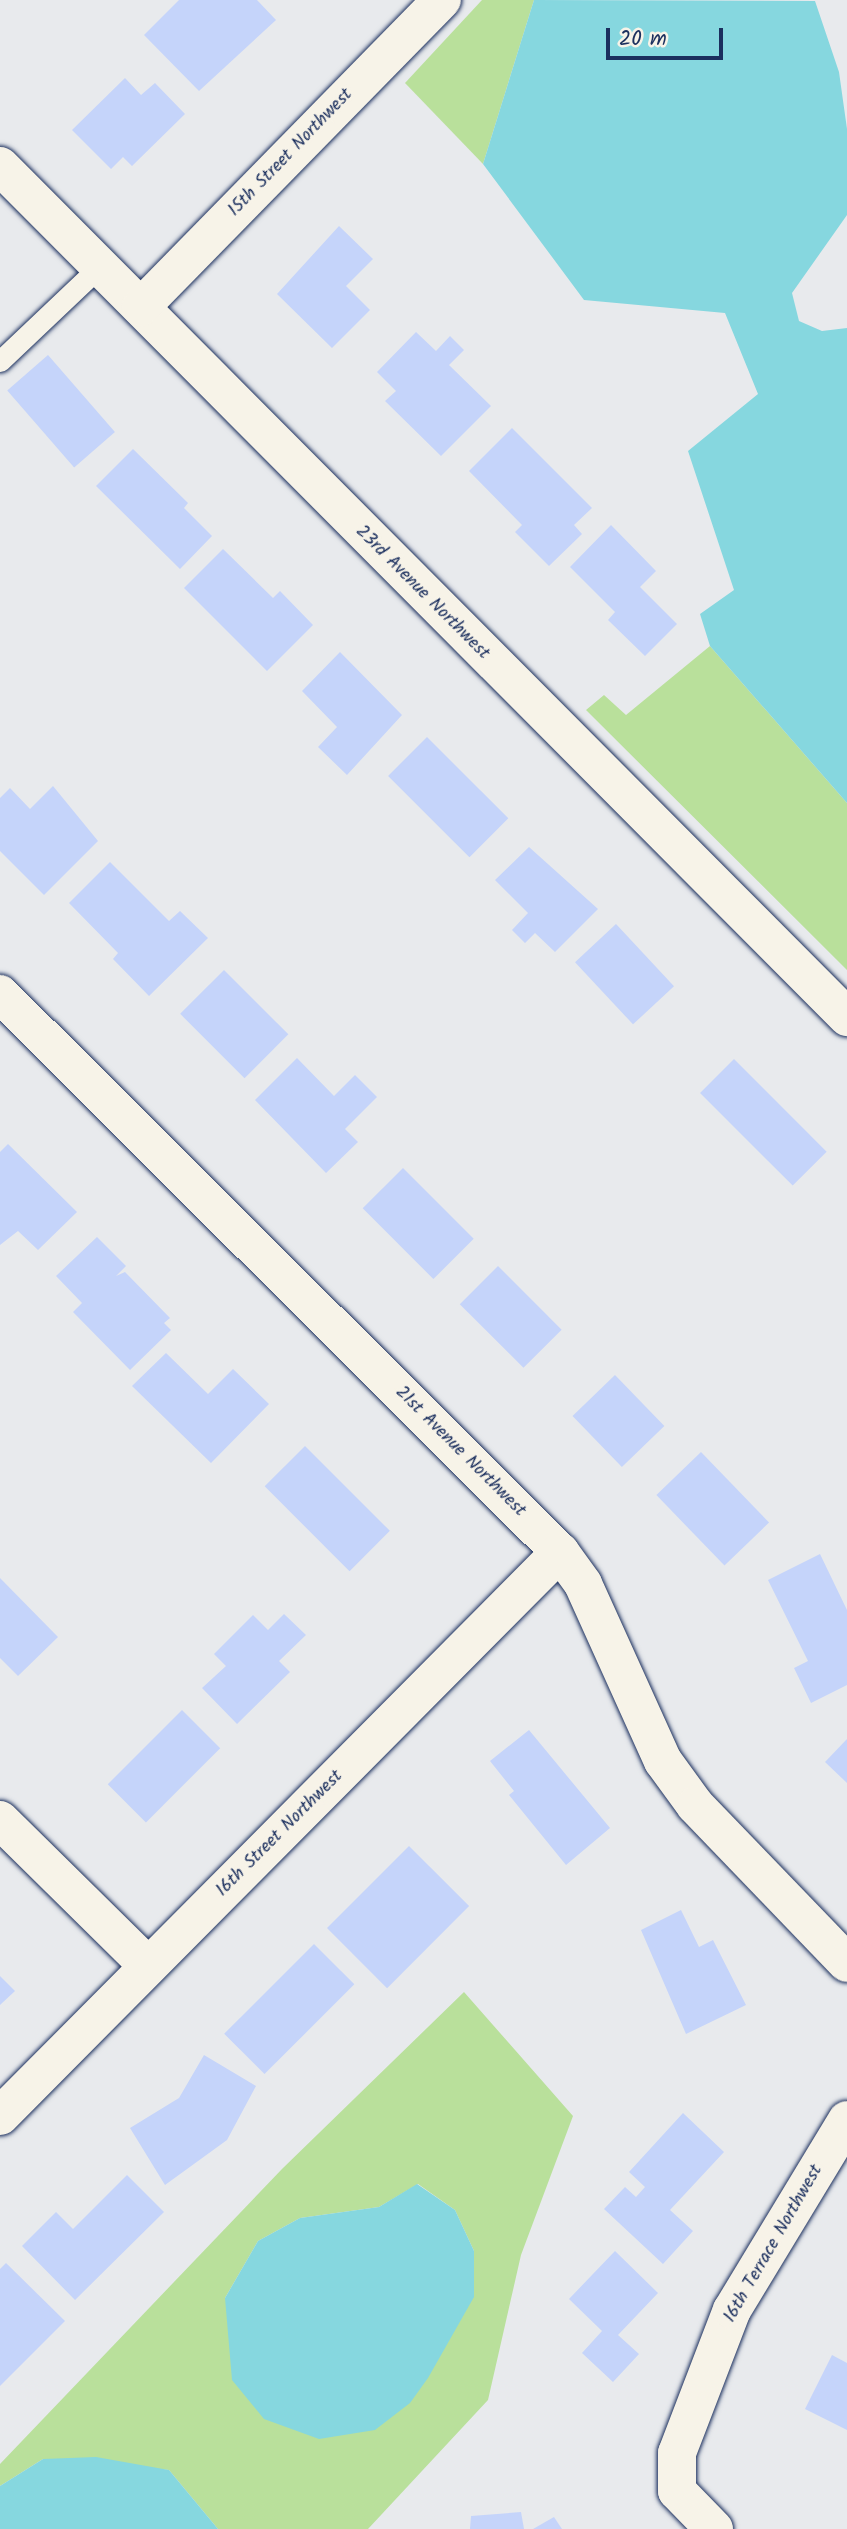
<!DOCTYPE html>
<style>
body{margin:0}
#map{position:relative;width:847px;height:2529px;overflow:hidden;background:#e8eaed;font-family:Kalam,sans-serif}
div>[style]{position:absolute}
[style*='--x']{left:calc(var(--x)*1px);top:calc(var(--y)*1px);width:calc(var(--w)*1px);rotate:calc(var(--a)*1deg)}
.green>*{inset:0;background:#b9e09b}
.water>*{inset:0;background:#86d7df}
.building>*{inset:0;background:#c5d4fa;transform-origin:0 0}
.roads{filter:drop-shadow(0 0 2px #1b2f5e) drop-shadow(0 0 2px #1b2f5e)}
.service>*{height:21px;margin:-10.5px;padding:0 10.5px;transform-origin:10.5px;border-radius:10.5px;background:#f7f3e8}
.minor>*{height:38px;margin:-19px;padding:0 19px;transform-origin:19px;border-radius:19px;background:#f7f3e8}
span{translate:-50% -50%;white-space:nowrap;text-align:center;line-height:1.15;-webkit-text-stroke:6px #f7f3e8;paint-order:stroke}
.street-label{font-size:18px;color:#1b2f5e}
.scale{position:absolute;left:606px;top:28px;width:117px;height:32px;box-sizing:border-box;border:4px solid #1b2f5e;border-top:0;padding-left:9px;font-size:21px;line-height:24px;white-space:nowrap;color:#1b2f5e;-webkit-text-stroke:5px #f7f3e8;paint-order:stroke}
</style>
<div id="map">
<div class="green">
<i style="clip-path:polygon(482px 0,534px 0,483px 164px,405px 83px)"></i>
<i style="clip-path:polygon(710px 646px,847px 803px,847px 970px,586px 710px,604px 695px,626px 715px)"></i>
<i style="clip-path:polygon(evenodd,464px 1992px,573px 2116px,521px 2255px,488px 2400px,368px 2529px,218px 2529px,169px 2470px,43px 2459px,0 2486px,0 2464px,282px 2169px,464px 1992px,418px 2184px,455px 2210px,474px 2251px,225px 2298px,258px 2241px,300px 2218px,379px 2207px,418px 2184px)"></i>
</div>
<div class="water">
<i style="clip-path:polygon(534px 0,815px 1px,839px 72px,847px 129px,847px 215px,792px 293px,799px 321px,822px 331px,847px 328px,847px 803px,710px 646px,700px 614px,734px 590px,688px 451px,758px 394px,725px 313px,584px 300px,483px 164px)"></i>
<i style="clip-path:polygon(417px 2184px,455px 2210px,474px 2251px,474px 2297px,428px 2378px,410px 2403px,375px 2430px,319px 2439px,264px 2419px,232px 2380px,225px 2298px,258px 2241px,300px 2218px,379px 2207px)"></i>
<i style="clip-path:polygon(96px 2457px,169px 2470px,218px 2529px,0 2529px,0 2486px,43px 2459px)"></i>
</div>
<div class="building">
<i style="clip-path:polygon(179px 0,257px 0,276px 20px,199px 91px,144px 35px)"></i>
<i style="clip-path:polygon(125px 78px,141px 95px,155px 83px,185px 114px,132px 166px,123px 157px,111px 169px,72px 130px)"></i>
<i style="clip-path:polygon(339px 226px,373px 259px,346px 286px,370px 310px,332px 348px,277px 294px)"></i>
<i style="clip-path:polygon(416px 332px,436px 351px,450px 336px,464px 350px,449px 365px,491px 406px,441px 456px,385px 401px,396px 391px,377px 372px)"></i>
<i style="left:48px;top:355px;width:102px;height:54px;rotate:49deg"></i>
<i style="clip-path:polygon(512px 428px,592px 508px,574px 525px,582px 534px,549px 566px,515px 532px,522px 525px,469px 471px)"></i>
<i style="clip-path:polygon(133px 449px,188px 503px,184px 508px,212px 536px,180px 569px,96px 486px)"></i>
<i style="clip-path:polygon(611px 525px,656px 571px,640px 587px,677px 624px,645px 656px,608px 620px,615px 612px,570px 567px)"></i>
<i style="clip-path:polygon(223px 549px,273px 598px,280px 591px,313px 625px,267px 671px,184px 588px)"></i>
<i style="clip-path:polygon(340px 652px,402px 715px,347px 775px,318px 747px,337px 727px,302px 691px)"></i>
<i style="left:427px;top:737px;width:115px;height:55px;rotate:45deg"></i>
<i style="clip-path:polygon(53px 786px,98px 841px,44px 895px,0 851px,0 798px,10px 788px,30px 809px)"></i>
<i style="clip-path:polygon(529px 847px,598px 909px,555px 952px,535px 933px,525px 943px,512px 930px,528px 913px,495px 880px)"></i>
<i style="clip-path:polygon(110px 862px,169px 921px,180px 911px,208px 938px,149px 996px,113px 959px,118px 953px,69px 903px)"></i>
<i style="left:616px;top:924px;width:85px;height:56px;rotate:47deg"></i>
<i style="left:224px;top:970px;width:91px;height:62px;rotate:45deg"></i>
<i style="clip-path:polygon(297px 1058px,334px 1096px,355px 1075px,377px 1097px,345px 1129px,358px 1142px,326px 1173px,255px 1100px)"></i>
<i style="left:734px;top:1059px;width:131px;height:48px;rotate:45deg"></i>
<i style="clip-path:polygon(8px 1144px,77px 1212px,38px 1250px,18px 1231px,0 1245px,0 1152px)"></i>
<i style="left:403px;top:1168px;width:100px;height:57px;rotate:45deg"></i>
<i style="clip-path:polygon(97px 1237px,126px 1266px,116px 1276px,125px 1272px,170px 1318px,164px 1323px,171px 1330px,130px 1370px,73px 1312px,82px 1303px,56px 1276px)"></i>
<i style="left:498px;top:1266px;width:90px;height:54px;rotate:45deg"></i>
<i style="clip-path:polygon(166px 1353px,208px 1394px,233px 1369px,269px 1404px,211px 1463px,132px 1386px)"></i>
<i style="left:615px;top:1375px;width:71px;height:59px;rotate:46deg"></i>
<i style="left:305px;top:1446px;width:120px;height:57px;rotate:45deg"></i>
<i style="left:701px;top:1452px;width:98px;height:62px;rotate:46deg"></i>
<i style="clip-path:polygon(820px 1554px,847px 1610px,847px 1685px,811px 1703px,794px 1668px,808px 1661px,768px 1580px)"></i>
<i style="clip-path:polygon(0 1578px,58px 1637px,18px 1676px,0 1658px)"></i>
<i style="clip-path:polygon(284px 1614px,306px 1635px,279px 1661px,290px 1672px,237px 1724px,202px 1688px,226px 1666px,214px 1654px,253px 1615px,268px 1630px)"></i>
<i style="left:182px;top:1710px;width:54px;height:105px;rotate:45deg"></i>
<i style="clip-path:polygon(529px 1730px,610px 1828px,566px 1865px,509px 1795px,514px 1791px,490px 1761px)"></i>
<i style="clip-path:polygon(847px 1739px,847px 1783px,825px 1762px)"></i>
<i style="left:409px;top:1846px;width:85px;height:116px;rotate:45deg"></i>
<i style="clip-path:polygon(681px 1910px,699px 1947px,713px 1940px,746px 2005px,686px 2034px,641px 1930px)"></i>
<i style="left:314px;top:1944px;width:57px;height:127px;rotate:45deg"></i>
<i style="clip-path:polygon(0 1976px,15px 1991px,0 2005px)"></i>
<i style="clip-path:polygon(204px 2055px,256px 2086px,227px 2140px,165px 2185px,130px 2128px,179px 2098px)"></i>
<i style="clip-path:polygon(683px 2113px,724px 2152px,670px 2210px,693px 2231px,663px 2264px,604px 2209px,625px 2187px,636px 2197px,645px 2187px,629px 2172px)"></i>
<i style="clip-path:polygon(127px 2175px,164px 2212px,75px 2300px,22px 2246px,56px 2212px,73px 2229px)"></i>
<i style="clip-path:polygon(615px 2251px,658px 2293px,618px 2335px,639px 2354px,613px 2382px,582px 2353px,602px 2331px,569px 2299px)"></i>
<i style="clip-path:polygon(6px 2263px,65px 2321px,0 2386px,0 2269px)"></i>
<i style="clip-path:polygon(832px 2355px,847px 2363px,847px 2430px,805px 2409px)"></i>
<i style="clip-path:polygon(521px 2512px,524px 2529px,470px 2529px,471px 2516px)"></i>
<i style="clip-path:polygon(554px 2517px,562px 2529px,533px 2529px)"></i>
</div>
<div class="roads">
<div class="service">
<i style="--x:0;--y:361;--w:138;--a:-43.5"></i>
</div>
<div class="minor">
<i style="--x:0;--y:166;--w:1201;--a:45.13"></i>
<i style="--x:141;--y:307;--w:430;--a:-45.6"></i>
<i style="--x:0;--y:994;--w:791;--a:44.9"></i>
<i style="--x:560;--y:1552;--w:39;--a:54"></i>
<i style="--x:583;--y:1584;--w:194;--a:65.7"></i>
<i style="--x:663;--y:1761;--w:54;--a:54"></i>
<i style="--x:695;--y:1805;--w:219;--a:46.1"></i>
<i style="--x:0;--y:1820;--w:208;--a:44.6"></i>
<i style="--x:0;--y:2116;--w:795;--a:-45.2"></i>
<i style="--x:714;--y:2529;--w:53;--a:-134.2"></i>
<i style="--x:677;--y:2491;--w:38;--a:-90"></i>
<i style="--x:677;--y:2453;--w:153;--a:-69"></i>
<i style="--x:732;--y:2310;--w:222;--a:-58.8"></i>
</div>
</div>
<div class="street-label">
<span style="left:291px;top:153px;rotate:-46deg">15th Street Northwest</span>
<span style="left:422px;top:593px;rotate:45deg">23rd Avenue Northwest</span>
<span style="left:460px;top:1452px;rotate:45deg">21st Avenue Northwest</span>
<span style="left:280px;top:1834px;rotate:-45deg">16th Street Northwest</span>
<span style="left:774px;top:2244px;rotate:-60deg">16th Terrace Northwest</span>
</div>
<div class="scale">20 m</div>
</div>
